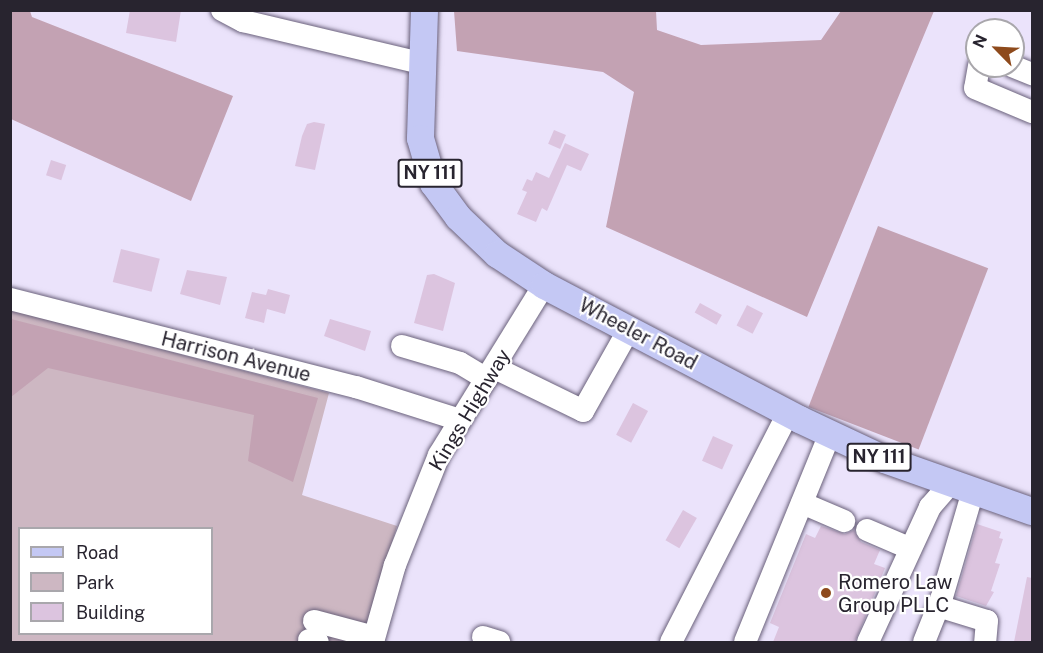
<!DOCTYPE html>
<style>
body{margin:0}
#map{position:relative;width:1043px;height:653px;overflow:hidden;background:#ebe3fb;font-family:"Public Sans",sans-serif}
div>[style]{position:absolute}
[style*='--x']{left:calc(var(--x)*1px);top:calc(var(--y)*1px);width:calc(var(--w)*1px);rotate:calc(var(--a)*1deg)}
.green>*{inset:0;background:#cdb7c2}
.forest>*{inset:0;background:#c3a2b3;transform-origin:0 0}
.building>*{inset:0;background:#dcc4df;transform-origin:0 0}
.roads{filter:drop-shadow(0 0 2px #6a617b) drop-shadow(0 0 2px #6a617b)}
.minor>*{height:22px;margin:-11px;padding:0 11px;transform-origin:11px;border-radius:11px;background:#fff}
.major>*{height:27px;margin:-13.5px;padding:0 13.5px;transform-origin:13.5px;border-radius:13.5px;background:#c4c8f4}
.dots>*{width:16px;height:16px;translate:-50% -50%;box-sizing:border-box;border:3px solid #fff;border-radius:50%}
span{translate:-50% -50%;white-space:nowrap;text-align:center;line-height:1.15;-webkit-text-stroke:4.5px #fff;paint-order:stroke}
.shield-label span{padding:2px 4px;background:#fff;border:2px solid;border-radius:4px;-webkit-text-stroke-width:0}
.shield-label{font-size:18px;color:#28242f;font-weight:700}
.street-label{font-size:20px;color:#28242f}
.poi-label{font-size:20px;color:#28242f}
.left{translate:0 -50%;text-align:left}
.frame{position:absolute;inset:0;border:12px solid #28242f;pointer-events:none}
.legend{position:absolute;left:18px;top:527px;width:195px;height:108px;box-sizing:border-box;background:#fff;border:2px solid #a9a7ac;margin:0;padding:8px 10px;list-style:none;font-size:18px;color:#28242f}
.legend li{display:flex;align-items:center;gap:12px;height:30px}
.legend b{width:30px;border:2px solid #a9a7ac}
.north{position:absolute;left:965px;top:18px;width:60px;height:60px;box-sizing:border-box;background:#fff;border:2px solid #a9a7ac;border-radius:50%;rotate:294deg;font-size:16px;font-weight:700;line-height:24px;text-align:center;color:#28242f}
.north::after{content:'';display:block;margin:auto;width:21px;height:27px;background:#8e4a1c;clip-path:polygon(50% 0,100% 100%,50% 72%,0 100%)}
</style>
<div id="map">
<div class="green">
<i style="clip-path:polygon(evenodd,11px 310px,329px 393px,302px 495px,397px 526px,362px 642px,11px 642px,11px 310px,20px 528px,212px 528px,212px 634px,20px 634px,20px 528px)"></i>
</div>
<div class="forest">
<i style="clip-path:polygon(11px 10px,30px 11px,32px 17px,233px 96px,191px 201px,11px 119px)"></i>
<i style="clip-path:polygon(454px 11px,656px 11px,657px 30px,701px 45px,821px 40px,841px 11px,934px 11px,807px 317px,606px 227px,634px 92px,603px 72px,457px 51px)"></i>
<i style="left:878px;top:226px;width:118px;height:194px;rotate:21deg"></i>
<i style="clip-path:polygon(11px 319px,318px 398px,293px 482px,248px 461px,254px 415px,48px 368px,11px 397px)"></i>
</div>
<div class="building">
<i style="clip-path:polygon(130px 10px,181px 10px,176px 42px,126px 33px)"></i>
<i style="clip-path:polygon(314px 122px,325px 124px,315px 170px,295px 166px,302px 136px,307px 124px)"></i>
<i style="left:554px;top:130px;width:13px;height:15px;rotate:23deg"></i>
<i style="clip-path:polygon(565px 143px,589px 154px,581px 171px,567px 165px,547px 211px,542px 208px,536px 222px,517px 214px,527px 192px,522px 190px,527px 179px,532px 181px,536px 172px,549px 178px)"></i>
<i style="left:51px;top:160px;width:16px;height:16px;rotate:18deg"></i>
<i style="left:121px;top:249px;width:40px;height:34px;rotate:14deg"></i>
<i style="clip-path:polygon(187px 270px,227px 277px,220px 305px,180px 294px)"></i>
<i style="clip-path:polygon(434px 274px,455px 283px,443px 331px,414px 323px,427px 275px)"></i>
<i style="clip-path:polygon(268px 289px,290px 295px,285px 314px,267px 309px,264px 323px,245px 318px,252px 292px,266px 295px)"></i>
<i style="left:700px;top:303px;width:25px;height:11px;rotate:29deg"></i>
<i style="left:747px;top:305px;width:18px;height:23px;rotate:27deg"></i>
<i style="clip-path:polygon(330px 319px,371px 331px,365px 351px,324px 336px)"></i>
<i style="left:633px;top:403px;width:17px;height:36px;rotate:28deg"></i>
<i style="left:713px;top:436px;width:22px;height:27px;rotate:24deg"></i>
<i style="left:683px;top:510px;width:16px;height:35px;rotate:30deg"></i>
<i style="clip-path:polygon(977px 524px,1001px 532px,999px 538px,1003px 539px,995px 563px,1000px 564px,991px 591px,994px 592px,986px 606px,956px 596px)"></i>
<i style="clip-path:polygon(821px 526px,845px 534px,854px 530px,861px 542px,880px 550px,874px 564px,885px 568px,871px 603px,855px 642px,773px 642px,779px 627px,770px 623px,806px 534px,815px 538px)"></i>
<i style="clip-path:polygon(1027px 577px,1032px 578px,1032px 642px,1014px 642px)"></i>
</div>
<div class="roads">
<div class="minor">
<i style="--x:222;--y:10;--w:24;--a:28"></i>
<i style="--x:243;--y:21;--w:183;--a:13.3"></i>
<i style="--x:979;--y:66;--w:22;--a:100"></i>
<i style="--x:975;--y:88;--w:62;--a:22.8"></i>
<i style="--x:1012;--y:66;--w:22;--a:22"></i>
<i style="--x:10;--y:299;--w:357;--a:14.3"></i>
<i style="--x:356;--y:387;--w:109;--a:17.6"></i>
<i style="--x:402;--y:346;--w:60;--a:16.3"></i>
<i style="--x:460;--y:363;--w:31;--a:31"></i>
<i style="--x:495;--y:368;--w:98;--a:26"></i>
<i style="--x:583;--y:411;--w:94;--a:-60.7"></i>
<i style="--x:802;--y:503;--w:46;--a:23.2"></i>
<i style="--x:867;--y:530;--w:46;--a:23.2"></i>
<i style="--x:938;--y:606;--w:51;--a:17"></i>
<i style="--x:987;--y:621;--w:21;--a:95"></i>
<i style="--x:314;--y:621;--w:62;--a:14.9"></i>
<i style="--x:483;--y:637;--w:17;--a:17"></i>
<i style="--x:309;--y:640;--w:9;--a:13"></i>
<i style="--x:373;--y:642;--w:80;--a:-74.1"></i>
<i style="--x:395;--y:565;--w:118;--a:-68.2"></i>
<i style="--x:439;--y:455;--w:200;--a:-58.3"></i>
<i style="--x:671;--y:642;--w:257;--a:-62.9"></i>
<i style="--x:745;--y:642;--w:225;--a:-67.8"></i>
<i style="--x:868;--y:642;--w:149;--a:-65.3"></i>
<i style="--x:930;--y:507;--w:32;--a:-49"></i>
<i style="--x:924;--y:642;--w:48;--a:-68.2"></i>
<i style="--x:942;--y:597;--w:110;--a:-73.7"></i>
</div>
<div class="major">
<i style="--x:424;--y:10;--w:128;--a:91.8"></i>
<i style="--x:420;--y:138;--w:47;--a:73.9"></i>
<i style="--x:433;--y:183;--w:42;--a:53.7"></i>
<i style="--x:458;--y:217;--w:54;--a:43.5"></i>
<i style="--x:497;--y:254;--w:56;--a:33.4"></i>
<i style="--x:544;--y:285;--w:288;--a:27.7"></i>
<i style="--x:799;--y:419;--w:94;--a:25.2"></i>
<i style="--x:884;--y:459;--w:157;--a:19.4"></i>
</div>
</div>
<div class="dots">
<i style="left:826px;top:593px;background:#8e4a1c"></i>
</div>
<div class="shield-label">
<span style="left:430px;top:173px">NY 111</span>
<span style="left:879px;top:457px">NY 111</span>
</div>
<div class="street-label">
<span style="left:638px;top:334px;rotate:28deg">Wheeler Road</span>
<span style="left:236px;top:357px;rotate:14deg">Harrison Avenue</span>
<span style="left:470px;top:410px;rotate:-59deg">Kings Highway</span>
</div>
<div class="poi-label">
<span class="left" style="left:838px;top:594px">Romero Law<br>Group PLLC</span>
</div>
<div class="frame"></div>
<ul class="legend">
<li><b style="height:8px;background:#c4c8f4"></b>Road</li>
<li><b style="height:16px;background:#cdb7c2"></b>Park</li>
<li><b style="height:16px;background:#dcc4df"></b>Building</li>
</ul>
<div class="north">N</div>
</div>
